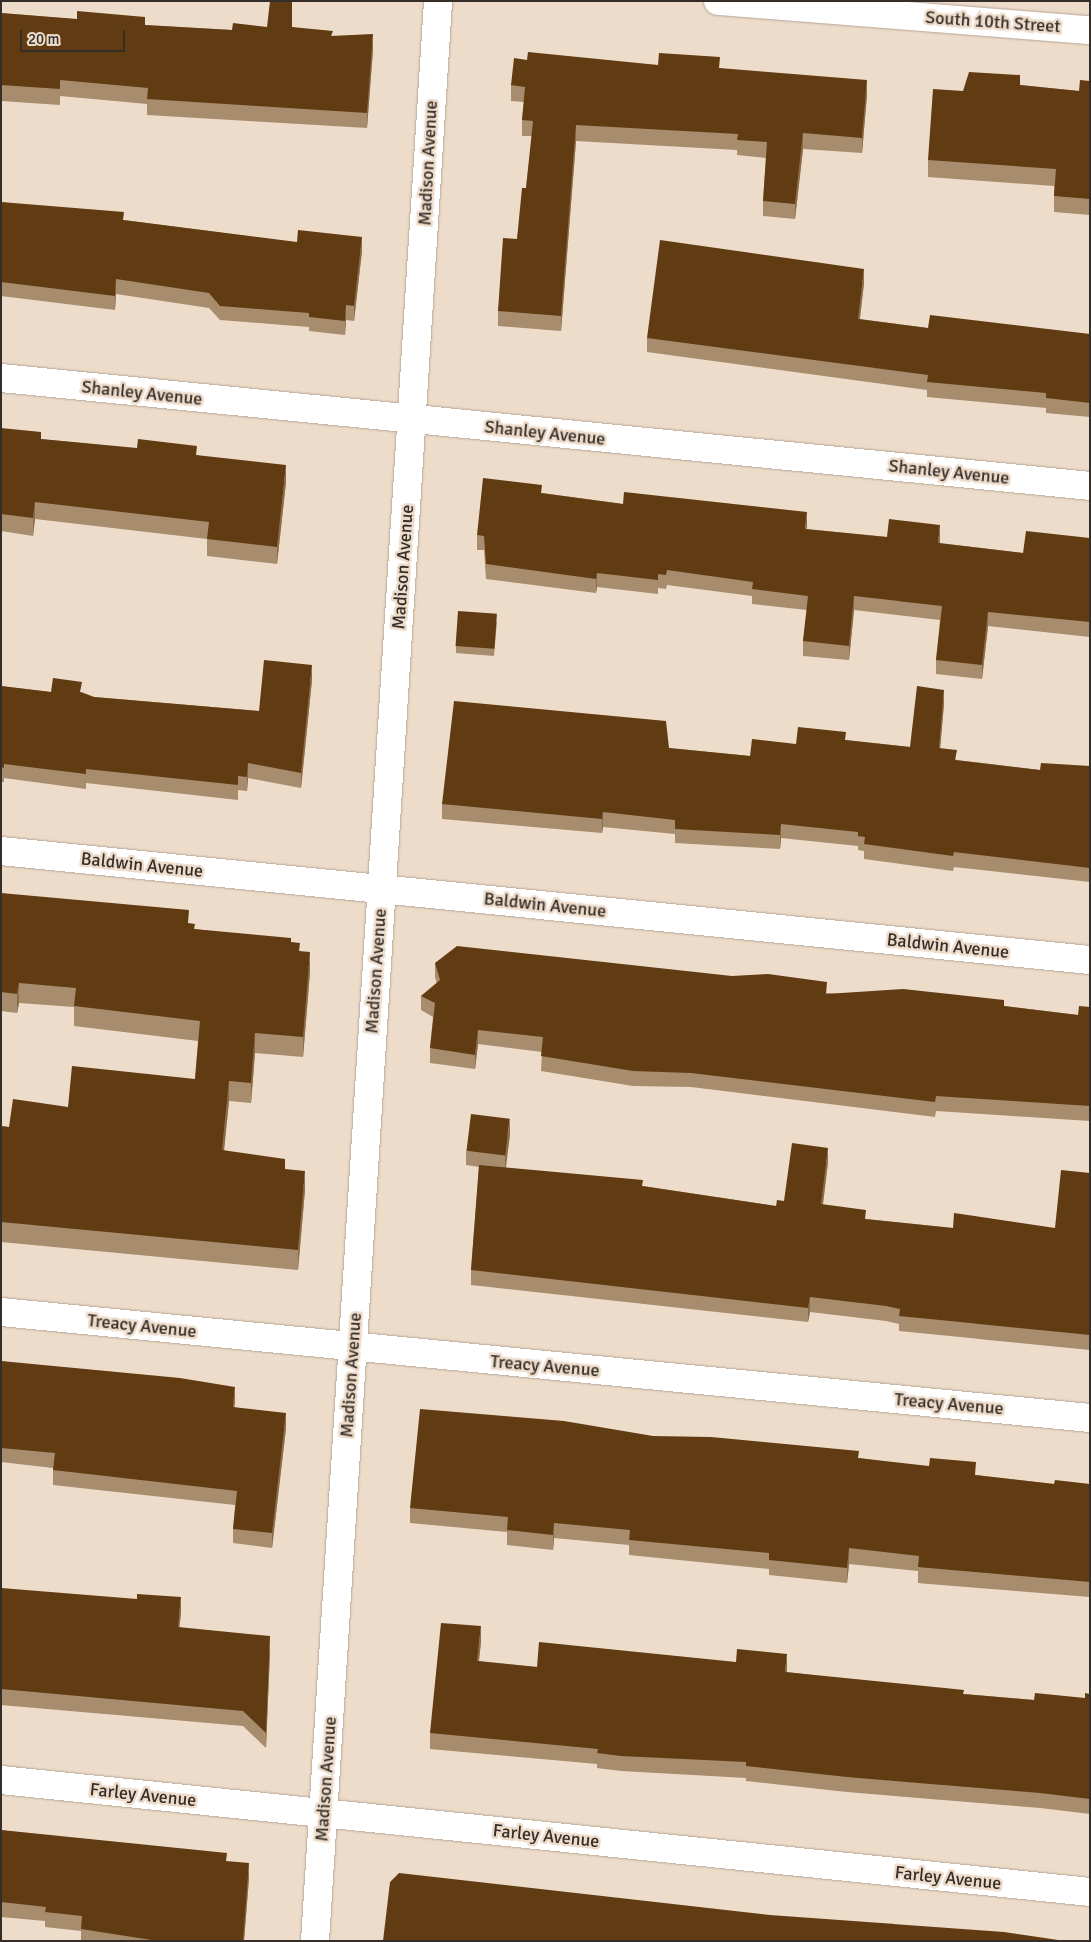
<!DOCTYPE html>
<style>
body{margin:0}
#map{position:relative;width:1091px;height:1942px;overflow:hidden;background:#eedccb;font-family:Signika,sans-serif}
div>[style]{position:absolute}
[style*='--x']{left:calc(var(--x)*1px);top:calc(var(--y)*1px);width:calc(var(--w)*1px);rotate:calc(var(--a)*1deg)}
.roads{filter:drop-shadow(0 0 1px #b5a494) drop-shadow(0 0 1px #b5a494)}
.street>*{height:28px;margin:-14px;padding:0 14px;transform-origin:14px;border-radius:14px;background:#fff}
.wall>*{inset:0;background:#a88c6e}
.shaded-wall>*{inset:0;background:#8b6c4a}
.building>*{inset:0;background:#613c12;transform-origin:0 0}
span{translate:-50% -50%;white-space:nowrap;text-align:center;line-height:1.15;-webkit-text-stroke:5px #eedccb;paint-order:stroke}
.street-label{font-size:18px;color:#352e28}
.frame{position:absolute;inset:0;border:2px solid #352e28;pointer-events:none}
.scale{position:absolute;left:20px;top:30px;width:105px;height:22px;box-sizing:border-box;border:2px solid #352e28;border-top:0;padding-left:6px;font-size:15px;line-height:18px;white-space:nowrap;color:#352e28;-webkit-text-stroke:4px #eedccb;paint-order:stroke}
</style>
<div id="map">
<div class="roads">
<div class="street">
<i style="--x:718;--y:1;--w:373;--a:4.5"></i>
<i style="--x:1;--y:378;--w:1094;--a:5.66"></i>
<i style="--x:1;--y:851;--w:1094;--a:5.72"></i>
<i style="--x:1;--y:1312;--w:1094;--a:5.56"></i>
<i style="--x:1;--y:1780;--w:1095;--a:5.87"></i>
<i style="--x:315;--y:1941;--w:1944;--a:-86.37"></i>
</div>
</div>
<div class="wall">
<i style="clip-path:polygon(1px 13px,145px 25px,232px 30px,267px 27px,292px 27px,333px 36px,373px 50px,367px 128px,147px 115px,147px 104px,60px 96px,60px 105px,1px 101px)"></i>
<i style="clip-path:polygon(527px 60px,658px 65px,720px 68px,867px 95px,862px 153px,803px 149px,795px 219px,763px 216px,763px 201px,766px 158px,737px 155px,737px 150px,576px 141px,561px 331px,498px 326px,498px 311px,517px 239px,526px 188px,532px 136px,522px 136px,522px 120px,524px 102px,511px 101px,511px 85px)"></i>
<i style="clip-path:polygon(1090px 81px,1090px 215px,1054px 212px,1054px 186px,928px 177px,928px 160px,963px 91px,1020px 85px,1079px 91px)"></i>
<i style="clip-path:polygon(1px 202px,124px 220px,362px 251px,354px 321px,346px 320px,345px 335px,309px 331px,309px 327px,220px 320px,209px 308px,116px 294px,115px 310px,1px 296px)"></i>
<i style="clip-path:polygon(864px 283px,860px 319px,928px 328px,1090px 334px,1090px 417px,1046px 413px,1046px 408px,927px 397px,927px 390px,647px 352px,647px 338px)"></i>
<i style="clip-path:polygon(1px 428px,41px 439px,197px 455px,286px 482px,277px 564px,207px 556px,207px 539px,35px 519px,33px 536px,1px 531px)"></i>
<i style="clip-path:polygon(542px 493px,806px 529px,887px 537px,940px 539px,940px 543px,1023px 553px,1090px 538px,1090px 637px,988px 626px,982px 679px,936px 674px,936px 660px,940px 620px,854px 610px,849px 660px,803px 656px,803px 641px,807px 610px,752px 604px,752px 596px,667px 585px,666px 589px,658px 588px,658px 594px,597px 587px,596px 593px,486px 579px,484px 550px,477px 550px,477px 535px)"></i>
<i style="clip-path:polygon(497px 621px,494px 656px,456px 653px,456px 646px)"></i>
<i style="clip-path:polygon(312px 680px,301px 788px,248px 778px,247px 791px,238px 790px,238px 800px,86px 783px,86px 789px,4px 778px,4px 782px,1px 782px,1px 686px,51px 692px,82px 692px,94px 697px,259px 711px)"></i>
<i style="clip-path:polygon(944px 704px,940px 748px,957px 760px,1040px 770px,1090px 766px,1090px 882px,954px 867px,953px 871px,864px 859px,864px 851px,858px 850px,858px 846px,781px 838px,780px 849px,675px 843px,675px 834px,603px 827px,602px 833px,442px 819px,442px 804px,669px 748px,750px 756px,796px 744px,846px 740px,910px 747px)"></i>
<i style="clip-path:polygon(1px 893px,189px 924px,195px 929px,291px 942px,300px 951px,310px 972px,303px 1057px,255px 1053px,251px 1103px,229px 1101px,224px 1150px,285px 1169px,305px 1190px,298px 1270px,1px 1242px,1px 1126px,9px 1127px,68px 1107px,195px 1079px,198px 1041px,74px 1026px,74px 1007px,19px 1003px,17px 1013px,1px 1011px)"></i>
<i style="clip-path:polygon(435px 963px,827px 993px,1004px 1006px,1078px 1015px,1090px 1007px,1090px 1121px,936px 1111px,935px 1117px,691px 1087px,633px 1086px,541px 1071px,542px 1052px,478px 1044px,475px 1069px,430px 1063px,430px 1048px,433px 1017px,421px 1010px,421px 996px,437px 984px,435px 977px)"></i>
<i style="clip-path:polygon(510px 1134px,506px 1168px,643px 1186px,776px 1206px,784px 1201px,828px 1162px,823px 1205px,866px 1219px,953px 1228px,1055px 1228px,1090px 1173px,1090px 1350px,899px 1331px,899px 1324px,886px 1321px,810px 1312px,808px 1322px,471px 1285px,471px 1270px,479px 1167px,466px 1165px,466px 1151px)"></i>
<i style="clip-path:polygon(1px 1361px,235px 1401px,234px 1407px,286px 1428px,272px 1548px,233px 1543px,233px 1529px,235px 1505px,53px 1485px,53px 1468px,1px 1462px)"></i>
<i style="clip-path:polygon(653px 1436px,859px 1458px,976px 1475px,1054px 1484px,1090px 1484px,1090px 1597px,918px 1583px,918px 1571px,849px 1564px,847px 1583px,769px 1575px,769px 1569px,629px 1555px,629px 1545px,554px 1538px,553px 1550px,507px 1545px,507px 1532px,410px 1523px,410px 1508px)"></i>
<i style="clip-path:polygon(1px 1588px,181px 1613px,179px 1627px,270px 1652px,266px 1748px,243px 1726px,1px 1705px)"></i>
<i style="clip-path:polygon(481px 1642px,479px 1661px,537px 1667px,787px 1669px,787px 1672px,964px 1694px,1034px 1700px,1085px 1698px,1090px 1694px,1090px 1814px,1040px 1808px,847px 1792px,746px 1781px,746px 1778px,621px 1771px,597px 1768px,597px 1764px,430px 1749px,430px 1733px)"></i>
<i style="clip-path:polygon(1px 1830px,227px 1861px,249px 1878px,244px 1941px,81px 1941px,81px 1931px,45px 1927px,45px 1921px,1px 1917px)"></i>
</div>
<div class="shaded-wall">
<i style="clip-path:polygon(373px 34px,373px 50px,367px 128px,367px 113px)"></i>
<i style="clip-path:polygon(867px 80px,867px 95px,862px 153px,862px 138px)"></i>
<i style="clip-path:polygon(576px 125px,576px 141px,561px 331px,561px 316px)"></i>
<i style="clip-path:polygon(803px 133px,803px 149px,795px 219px,795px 204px)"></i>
<i style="clip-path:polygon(362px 237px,362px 251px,354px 321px,354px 306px)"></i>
<i style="clip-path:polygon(864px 269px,864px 283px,858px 333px,858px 319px)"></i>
<i style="clip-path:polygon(116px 279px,116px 294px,115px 310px,115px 296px)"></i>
<i style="clip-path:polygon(346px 305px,346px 320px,345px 335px,345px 321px)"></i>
<i style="clip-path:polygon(286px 465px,286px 482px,277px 564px,277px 547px)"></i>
<i style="clip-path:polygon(35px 502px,35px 519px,33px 536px,33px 518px)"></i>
<i style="clip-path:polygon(807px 512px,807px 527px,805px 543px,805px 529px)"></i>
<i style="clip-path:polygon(940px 525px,940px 539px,938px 557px,938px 543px)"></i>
<i style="clip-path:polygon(597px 573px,597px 587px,596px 593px,596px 579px)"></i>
<i style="clip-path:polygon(854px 596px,854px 610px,849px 660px,849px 646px)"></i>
<i style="clip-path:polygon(988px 612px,988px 626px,982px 679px,982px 665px)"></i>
<i style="clip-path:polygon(312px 665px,312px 680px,301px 788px,301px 773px)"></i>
<i style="clip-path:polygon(944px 690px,944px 704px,939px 762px,939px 748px)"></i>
<i style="clip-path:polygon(248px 763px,248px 778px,247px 791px,247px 777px)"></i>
<i style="clip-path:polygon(603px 812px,603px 827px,602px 833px,602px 819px)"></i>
<i style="clip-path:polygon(781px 824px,781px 838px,780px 849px,780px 835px)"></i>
<i style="clip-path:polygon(310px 952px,310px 972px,303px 1057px,303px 1037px)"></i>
<i style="clip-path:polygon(19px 983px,19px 1003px,17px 1013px,17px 994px)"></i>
<i style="clip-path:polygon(478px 1030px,478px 1044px,475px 1069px,475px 1055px)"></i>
<i style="clip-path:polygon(255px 1033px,255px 1053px,251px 1103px,251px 1083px)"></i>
<i style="clip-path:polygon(229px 1081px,229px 1101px,222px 1170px,222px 1150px)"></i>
<i style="clip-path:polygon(510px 1119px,510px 1134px,505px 1171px,505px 1156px)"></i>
<i style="clip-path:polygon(828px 1148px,828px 1162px,821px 1219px,821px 1204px)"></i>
<i style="clip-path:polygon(305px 1171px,305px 1190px,298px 1270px,298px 1250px)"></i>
<i style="clip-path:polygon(810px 1297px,810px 1312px,808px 1322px,808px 1308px)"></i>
<i style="clip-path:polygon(235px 1387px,235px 1401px,233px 1422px,233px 1407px)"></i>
<i style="clip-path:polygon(286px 1413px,286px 1428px,272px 1548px,272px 1533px)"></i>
<i style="clip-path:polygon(554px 1523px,554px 1538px,553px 1550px,553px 1535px)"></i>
<i style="clip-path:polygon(849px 1548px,849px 1564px,847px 1583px,847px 1568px)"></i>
<i style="clip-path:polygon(181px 1597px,181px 1613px,178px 1642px,178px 1627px)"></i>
<i style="clip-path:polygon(481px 1626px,481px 1642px,477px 1676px,477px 1661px)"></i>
<i style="clip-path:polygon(270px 1636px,270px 1652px,266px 1748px,266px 1733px)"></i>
<i style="clip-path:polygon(787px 1654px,787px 1669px,785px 1687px,785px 1672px)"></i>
<i style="clip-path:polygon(249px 1863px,249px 1878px,244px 1941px,243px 1941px)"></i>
</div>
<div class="building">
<i style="clip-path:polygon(270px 1px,292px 1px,292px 27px,333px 31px,331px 36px,373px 34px,367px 113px,147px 99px,148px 88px,60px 80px,60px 89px,1px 85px,1px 13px,77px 19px,77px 11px,145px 17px,145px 25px,232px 30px,233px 23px,267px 27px)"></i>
<i style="clip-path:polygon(528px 52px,658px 65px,659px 53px,720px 57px,719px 68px,867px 80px,862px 138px,803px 133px,795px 204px,763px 201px,767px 142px,737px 140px,738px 134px,576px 125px,561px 316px,498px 311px,503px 238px,517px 239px,522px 188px,526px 188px,533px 121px,522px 120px,525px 87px,511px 85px,514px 58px,527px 60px)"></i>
<i style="clip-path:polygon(969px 72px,1020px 75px,1020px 85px,1079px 91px,1080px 80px,1090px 81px,1090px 199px,1054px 196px,1056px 169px,928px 160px,933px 89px,963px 91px)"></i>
<i style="clip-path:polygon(1px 202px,124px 212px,123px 220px,297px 242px,298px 230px,362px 237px,354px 306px,346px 305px,345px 321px,309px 317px,309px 313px,220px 306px,209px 293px,116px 279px,115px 296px,1px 282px)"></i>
<i style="clip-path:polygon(660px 240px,864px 269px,858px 319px,928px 328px,930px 315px,1090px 334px,1090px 403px,1046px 398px,1046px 393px,927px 382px,928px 375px,647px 338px)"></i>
<i style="clip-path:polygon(1px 428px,41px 432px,41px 439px,137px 448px,138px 439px,197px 446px,196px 455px,286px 465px,277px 547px,207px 539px,209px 522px,35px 502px,33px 518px,1px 514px)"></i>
<i style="clip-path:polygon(483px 478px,542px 485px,541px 493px,623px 504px,624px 492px,807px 512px,805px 529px,887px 537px,889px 519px,940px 525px,938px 543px,1023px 553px,1026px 531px,1090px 538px,1090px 622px,988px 612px,982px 665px,936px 660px,942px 606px,854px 596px,849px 646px,803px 641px,808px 596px,752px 589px,753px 582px,667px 570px,666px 575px,658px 574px,658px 580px,597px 573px,596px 579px,486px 564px,484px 536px,477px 535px)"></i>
<i style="left:458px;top:611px;width:39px;height:35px;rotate:4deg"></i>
<i style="clip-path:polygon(264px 660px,312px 665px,301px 773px,248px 763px,247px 777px,238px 776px,238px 785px,86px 769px,86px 774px,4px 764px,4px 768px,1px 767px,1px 686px,51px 692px,53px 678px,82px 682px,80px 692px,94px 697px,259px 711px)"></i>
<i style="clip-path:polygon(917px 686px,944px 690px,939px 748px,957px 750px,955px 760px,1040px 770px,1041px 763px,1090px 766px,1090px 868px,954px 852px,953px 856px,864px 844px,865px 837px,858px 836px,858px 832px,781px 824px,780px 835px,675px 829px,675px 820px,603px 812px,602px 819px,442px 804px,454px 701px,666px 721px,669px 748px,750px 756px,752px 739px,796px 744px,798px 727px,846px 732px,845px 740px,910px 747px)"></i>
<i style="clip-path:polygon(1px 893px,189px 910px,188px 923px,195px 924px,194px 929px,291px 938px,291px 942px,300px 943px,299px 951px,310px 952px,303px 1037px,255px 1033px,251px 1083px,229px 1081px,222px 1150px,285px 1159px,285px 1169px,305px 1171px,298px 1250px,1px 1222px,1px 1126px,9px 1127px,13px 1099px,68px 1107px,72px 1066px,195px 1079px,200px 1021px,74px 1006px,76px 988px,19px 983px,17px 994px,1px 992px)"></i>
<i style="clip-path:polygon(457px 946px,732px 976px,768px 974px,827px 982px,826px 994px,903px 989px,1004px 1000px,1004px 1006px,1078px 1015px,1079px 1006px,1090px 1007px,1090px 1106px,936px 1096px,935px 1102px,691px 1073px,633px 1071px,541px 1056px,543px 1037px,478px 1030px,475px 1055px,430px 1048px,435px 1003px,421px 996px,440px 980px,435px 963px)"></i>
<i style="left:471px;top:1114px;width:39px;height:37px;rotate:7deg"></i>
<i style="clip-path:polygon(792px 1143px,828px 1148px,821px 1204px,866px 1210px,865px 1219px,953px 1228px,954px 1213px,1055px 1228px,1061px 1170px,1090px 1173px,1090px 1335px,899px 1316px,900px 1309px,886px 1306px,810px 1297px,808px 1308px,471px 1270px,479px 1165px,643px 1180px,642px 1186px,776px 1206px,777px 1200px,784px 1201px)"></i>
<i style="clip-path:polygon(1px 1361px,180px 1378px,235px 1387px,233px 1407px,286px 1413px,272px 1533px,233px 1529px,237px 1491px,53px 1470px,55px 1453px,1px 1448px)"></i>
<i style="clip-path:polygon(420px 1409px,564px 1421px,653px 1436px,711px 1437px,859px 1451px,858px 1458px,929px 1466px,930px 1458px,976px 1462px,975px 1475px,1054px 1484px,1055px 1480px,1090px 1484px,1090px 1582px,918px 1567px,919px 1556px,849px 1548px,847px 1568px,769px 1560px,769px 1553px,629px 1540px,630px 1530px,554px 1523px,553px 1535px,507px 1530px,508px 1517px,410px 1508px)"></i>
<i style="clip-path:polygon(1px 1588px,137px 1599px,137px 1594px,181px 1597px,178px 1627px,270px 1636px,266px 1733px,243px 1711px,1px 1689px)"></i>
<i style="clip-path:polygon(441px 1623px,481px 1626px,477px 1661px,537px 1667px,539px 1642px,736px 1662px,737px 1649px,787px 1654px,785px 1672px,964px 1690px,963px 1694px,1034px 1700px,1035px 1693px,1085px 1698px,1085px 1693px,1090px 1694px,1090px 1799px,1040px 1793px,847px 1777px,746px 1766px,746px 1762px,621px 1756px,597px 1753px,598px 1749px,430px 1733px)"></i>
<i style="clip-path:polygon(1px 1830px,227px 1853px,226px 1861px,249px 1863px,243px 1941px,158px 1941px,81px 1929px,82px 1916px,45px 1912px,46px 1907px,1px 1902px)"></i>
<i style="clip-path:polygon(399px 1873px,770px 1915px,1004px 1932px,1065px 1941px,383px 1941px,390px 1882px)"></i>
</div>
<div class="street-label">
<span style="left:993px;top:22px;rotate:4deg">South 10th Street</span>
<span style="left:428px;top:163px;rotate:-87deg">Madison Avenue</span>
<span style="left:142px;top:393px;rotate:6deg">Shanley Avenue</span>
<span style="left:545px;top:433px;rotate:6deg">Shanley Avenue</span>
<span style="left:949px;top:472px;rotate:6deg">Shanley Avenue</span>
<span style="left:403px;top:567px;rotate:-86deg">Madison Avenue</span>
<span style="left:142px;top:865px;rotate:6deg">Baldwin Avenue</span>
<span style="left:545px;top:905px;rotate:6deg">Baldwin Avenue</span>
<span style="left:948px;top:946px;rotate:6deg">Baldwin Avenue</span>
<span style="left:376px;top:971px;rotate:-86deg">Madison Avenue</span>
<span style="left:142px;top:1326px;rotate:6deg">Treacy Avenue</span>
<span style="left:545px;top:1366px;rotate:5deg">Treacy Avenue</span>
<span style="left:351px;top:1375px;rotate:-86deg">Madison Avenue</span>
<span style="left:949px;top:1404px;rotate:5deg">Treacy Avenue</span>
<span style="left:326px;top:1779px;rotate:-86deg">Madison Avenue</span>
<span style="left:143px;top:1795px;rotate:6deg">Farley Avenue</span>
<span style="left:546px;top:1836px;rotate:6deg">Farley Avenue</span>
<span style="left:948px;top:1878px;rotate:6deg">Farley Avenue</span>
</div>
<div class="frame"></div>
<div class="scale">20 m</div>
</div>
